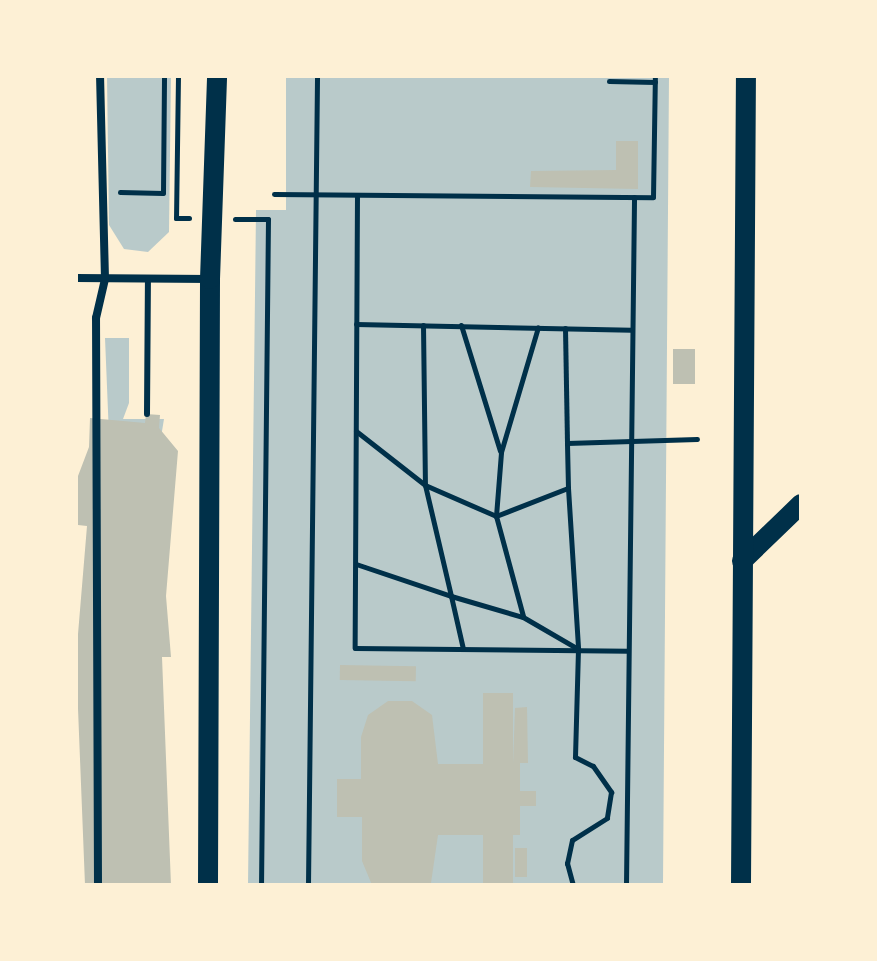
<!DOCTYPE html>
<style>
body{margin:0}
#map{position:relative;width:877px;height:961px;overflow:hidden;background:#fdf0d5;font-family:"Public Sans",sans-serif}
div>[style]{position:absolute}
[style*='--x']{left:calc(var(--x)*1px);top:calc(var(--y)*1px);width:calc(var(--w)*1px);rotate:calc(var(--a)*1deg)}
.green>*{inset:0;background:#b9caca}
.building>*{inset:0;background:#bec0b2;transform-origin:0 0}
.path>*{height:5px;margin:-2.5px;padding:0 2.5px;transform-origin:2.5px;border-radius:2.5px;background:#003049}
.service>*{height:6px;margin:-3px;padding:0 3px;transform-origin:3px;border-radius:3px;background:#003049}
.minor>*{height:8px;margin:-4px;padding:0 4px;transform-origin:4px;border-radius:4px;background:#003049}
.primary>*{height:20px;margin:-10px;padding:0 10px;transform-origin:10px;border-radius:10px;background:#003049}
span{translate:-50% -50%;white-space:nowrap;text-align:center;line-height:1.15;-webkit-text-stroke:8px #fdf0d5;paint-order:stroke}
.frame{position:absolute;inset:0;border:78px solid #fdf0d5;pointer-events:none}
</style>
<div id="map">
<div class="green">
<i style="clip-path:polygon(107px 76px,171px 76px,169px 232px,148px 252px,124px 249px,109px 225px)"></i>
<i style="clip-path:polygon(286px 76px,669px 76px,663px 885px,248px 885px,256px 210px,286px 210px)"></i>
<i style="clip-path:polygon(105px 338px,129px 338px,129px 403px,123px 419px,164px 419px,152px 492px,110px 460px)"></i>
</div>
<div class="building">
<i style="clip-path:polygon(616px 141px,638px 141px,638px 189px,530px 187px,531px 171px,616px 170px)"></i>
<i style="left:673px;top:349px;width:22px;height:35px"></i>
<i style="clip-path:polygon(146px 414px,160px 415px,159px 428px,178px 451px,166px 596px,171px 657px,162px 657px,171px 885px,85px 885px,76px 658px,87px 526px,78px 525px,78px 476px,89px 447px,90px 418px,145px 423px)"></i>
<i style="left:340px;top:665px;width:76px;height:15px;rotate:1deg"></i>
<i style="clip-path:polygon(483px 693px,513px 693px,513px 764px,515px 708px,527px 707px,528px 763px,520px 763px,520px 791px,536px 791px,536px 806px,520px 806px,520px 835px,513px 835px,513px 885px,483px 885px,483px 835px,438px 835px,431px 883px,372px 885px,362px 861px,362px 817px,337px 817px,337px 779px,361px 779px,361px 737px,368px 715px,388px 701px,412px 701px,432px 715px,438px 764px,483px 764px)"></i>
<i style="left:527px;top:848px;width:29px;height:12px;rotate:90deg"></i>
</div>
<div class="path">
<i style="--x:178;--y:76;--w:142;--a:90.8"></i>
<i style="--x:176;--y:218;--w:13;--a:0"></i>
<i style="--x:609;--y:81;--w:46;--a:1.2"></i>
<i style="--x:120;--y:192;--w:43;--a:1.3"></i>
<i style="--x:163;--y:193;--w:117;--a:-89.5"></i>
<i style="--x:274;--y:194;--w:379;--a:0.5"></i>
<i style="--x:653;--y:197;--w:121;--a:-89.1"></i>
<i style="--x:357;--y:195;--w:453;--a:90.3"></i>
<i style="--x:355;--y:648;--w:273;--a:0.6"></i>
<i style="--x:235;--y:219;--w:33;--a:0"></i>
<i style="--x:268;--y:219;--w:666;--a:90.6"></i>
<i style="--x:356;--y:324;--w:275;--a:1.2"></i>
<i style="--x:423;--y:325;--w:160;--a:89.3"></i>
<i style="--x:425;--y:485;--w:77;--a:23.6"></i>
<i style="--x:496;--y:516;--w:77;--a:-21.3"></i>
<i style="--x:568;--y:488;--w:45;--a:-91.3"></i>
<i style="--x:567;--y:443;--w:130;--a:-1.8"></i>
<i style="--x:461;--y:325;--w:132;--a:72.8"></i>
<i style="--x:565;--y:328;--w:115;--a:89"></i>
<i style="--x:356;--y:431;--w:88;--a:38"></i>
<i style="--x:425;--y:485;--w:114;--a:76.8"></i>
<i style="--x:451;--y:596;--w:75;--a:16.3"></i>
<i style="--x:523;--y:617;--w:64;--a:30.2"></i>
<i style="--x:578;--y:649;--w:108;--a:91.6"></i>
<i style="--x:575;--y:757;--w:20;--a:27"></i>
<i style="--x:593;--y:766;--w:32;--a:55"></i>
<i style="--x:611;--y:792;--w:26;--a:99"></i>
<i style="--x:607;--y:818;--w:41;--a:147.8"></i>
<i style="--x:572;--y:840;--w:24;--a:102"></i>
<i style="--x:567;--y:863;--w:23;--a:75"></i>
<i style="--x:568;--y:488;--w:160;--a:86.4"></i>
<i style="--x:356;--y:564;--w:100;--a:18.6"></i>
<i style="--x:451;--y:596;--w:54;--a:77.2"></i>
<i style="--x:523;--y:616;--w:104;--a:-105.1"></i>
<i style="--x:496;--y:516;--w:64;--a:-85.5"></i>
<i style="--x:501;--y:452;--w:130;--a:-73.5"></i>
<i style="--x:308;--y:885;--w:809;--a:-89.36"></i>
<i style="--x:626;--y:885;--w:688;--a:-89.33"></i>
</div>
<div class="service">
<i style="--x:147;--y:414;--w:135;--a:-89.6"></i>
</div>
<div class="minor">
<i style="--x:76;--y:278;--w:134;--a:0.4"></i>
<i style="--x:98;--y:885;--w:567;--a:-90.2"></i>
<i style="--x:96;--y:318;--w:40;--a:-77"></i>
<i style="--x:105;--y:279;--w:203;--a:-91.4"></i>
</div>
<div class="primary">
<i style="--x:742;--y:561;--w:82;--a:-44"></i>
<i style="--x:208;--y:885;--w:606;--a:-89.81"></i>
<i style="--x:210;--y:279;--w:203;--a:-88"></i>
<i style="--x:741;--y:885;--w:809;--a:-89.65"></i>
</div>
<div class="frame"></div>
</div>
